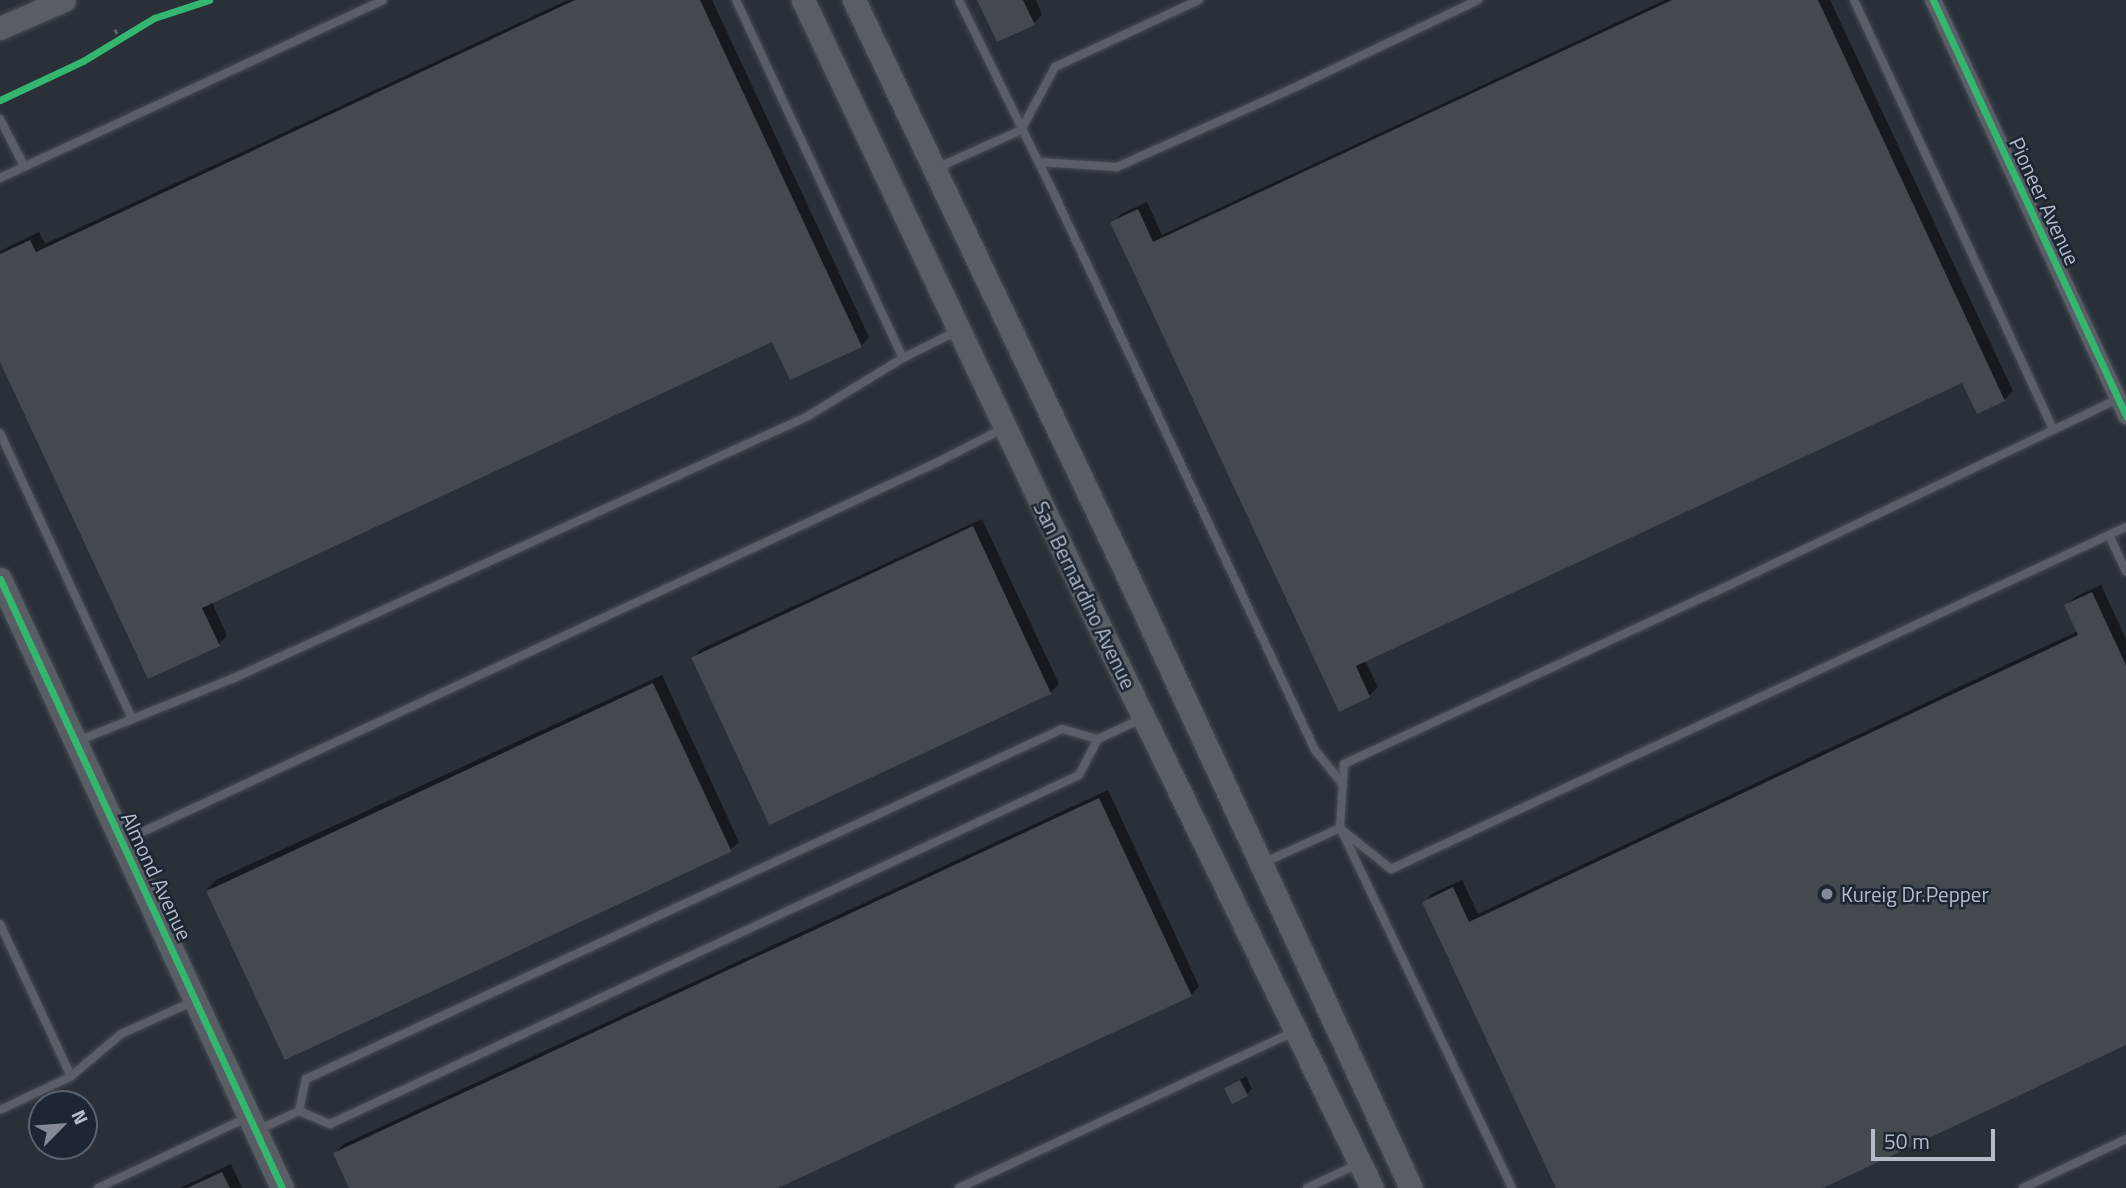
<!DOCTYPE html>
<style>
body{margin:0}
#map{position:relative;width:2126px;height:1188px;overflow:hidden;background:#2a3038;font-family:"Titillium Web",sans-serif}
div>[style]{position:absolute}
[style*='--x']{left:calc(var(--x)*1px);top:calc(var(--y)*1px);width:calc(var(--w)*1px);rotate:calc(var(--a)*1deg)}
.shadow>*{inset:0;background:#0007}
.building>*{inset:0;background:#444950;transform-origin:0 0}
.path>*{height:2.5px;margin-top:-1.25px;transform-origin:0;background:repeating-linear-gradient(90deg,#5d636a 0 5px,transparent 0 10px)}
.roads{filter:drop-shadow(0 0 2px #484c53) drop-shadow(0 0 2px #484c53)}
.lane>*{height:8px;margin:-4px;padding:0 4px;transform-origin:4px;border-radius:4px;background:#5a5e66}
.street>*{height:16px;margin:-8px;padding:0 8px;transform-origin:8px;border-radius:8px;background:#5a5e66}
.secondary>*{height:23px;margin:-11.5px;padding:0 11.5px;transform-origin:11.5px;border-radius:11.5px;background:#595d64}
.cycleway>*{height:7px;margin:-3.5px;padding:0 3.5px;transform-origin:3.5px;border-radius:3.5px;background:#33b770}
.dots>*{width:19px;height:19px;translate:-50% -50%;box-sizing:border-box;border:4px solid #1d2633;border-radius:50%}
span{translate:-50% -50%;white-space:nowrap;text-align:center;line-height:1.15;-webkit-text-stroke:5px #1d2633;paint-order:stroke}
.street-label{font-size:21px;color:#b4bcc9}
.poi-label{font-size:21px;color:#b4bcc9}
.left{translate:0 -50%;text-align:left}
.north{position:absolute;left:28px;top:1090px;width:70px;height:70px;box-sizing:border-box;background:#1d2633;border:2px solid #59626f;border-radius:50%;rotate:65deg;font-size:19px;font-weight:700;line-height:28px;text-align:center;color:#b4bcc9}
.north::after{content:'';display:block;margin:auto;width:24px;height:32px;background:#848b96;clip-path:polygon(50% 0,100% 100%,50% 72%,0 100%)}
.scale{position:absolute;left:1871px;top:1129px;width:124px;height:32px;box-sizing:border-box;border:4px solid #b4bcc9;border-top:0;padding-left:9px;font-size:21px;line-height:24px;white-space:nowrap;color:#b4bcc9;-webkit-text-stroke:5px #1d2633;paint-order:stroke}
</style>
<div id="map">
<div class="shadow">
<i style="clip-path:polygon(568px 0,712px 0,869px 337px,861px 346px,773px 340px,212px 602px,227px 636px,219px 644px,0 358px,0 251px,39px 232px,45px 244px)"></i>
<i style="clip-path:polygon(979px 0,1036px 0,1042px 15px,1034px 23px)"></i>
<i style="clip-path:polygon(1665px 0,1830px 0,2013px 391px,2004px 400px,1963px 381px,1365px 660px,1378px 687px,1369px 696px,1113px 223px,1121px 214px,1147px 202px,1162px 235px)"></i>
<i style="clip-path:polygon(982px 519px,1059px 684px,1050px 693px,693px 658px,701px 649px)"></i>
<i style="clip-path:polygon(2101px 585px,2126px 639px,2126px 1043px,1818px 1188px,1558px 1188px,1424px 902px,1433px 893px,1462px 880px,1478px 914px,2078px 631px,2066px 606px,2075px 597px)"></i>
<i style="clip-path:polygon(662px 675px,739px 842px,730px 850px,207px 889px,216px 880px)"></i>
<i style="clip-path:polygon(1108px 790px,1199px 986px,1191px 995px,774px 1188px,351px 1188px,335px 1153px,344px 1144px)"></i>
<i style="clip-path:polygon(1246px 1076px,1252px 1089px,1247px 1094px,1226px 1089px)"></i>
<i style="clip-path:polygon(231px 1164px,242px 1188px,180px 1188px)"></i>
</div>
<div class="building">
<i style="clip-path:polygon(575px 0,700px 0,862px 347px,790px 380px,772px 342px,202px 608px,220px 646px,148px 679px,0 362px,0 254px,30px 240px,36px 252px)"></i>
<i style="clip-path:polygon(977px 0,1023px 0,1035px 25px,997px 42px)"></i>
<i style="clip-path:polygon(1672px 0,1818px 0,2005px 401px,1977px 414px,1962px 383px,1356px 666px,1370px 697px,1339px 712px,1110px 222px,1138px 209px,1153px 242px)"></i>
<i style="left:973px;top:526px;width:185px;height:311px;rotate:65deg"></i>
<i style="clip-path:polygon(2092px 592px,2126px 665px,2126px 1045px,1823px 1188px,1556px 1188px,1422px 902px,1453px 887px,1469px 922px,2078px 635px,2064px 605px)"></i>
<i style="left:653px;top:683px;width:186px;height:493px;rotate:65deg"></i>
<i style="clip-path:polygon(1099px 798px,1192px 996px,778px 1188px,349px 1188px,333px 1153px)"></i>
<i style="left:1240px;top:1080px;width:18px;height:18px;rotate:63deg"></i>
<i style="clip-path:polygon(222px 1172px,230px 1188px,187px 1188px)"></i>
</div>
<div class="path">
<i style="--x:115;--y:29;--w:9;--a:63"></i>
</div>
<div class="roads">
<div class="lane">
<i style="--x:736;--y:0;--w:395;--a:65"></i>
<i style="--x:959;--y:0;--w:218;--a:63.9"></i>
<i style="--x:1055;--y:196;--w:612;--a:64.86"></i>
<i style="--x:1315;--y:750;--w:45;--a:51.3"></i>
<i style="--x:1854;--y:0;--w:474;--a:65.1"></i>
<i style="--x:0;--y:119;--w:53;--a:62.9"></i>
<i style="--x:1039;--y:162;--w:78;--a:3.7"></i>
<i style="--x:1117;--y:167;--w:201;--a:-24.1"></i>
<i style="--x:1300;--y:85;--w:197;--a:-25.5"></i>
<i style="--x:937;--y:168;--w:92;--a:-24.3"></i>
<i style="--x:1021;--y:130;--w:72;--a:-61.6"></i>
<i style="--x:1055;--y:67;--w:159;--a:-25"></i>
<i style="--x:0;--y:178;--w:422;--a:-24.9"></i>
<i style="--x:0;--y:433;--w:315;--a:65.2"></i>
<i style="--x:2109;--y:535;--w:40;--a:65"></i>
<i style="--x:78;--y:741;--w:168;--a:-22"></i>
<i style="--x:234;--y:678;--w:631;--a:-24.53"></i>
<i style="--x:808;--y:416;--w:111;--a:-31.4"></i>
<i style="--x:903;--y:358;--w:60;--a:-26.6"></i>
<i style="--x:1342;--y:830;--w:63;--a:38.5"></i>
<i style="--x:1391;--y:869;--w:811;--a:-24.95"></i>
<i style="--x:123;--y:841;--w:901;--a:-24.94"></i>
<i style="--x:940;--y:461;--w:70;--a:-27.3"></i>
<i style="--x:1263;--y:863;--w:85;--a:-24.4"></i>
<i style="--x:0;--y:924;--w:168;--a:65"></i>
<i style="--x:0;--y:1110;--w:77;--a:-25.2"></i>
<i style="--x:70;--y:1077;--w:67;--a:-40.1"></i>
<i style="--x:121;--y:1034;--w:80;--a:-24.3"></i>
<i style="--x:299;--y:1111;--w:34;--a:23"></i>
<i style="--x:330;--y:1124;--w:826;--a:-24.98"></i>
<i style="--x:1079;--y:775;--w:41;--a:-62.2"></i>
<i style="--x:258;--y:1130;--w:45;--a:-24.9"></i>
<i style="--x:299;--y:1111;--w:33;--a:-78"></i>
<i style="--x:306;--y:1079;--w:833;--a:-24.84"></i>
<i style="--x:1062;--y:729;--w:37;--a:16"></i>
<i style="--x:1098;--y:739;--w:50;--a:-25"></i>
<i style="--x:98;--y:1188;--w:164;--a:-25.3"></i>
<i style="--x:959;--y:1188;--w:371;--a:-25"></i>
<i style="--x:1307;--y:1188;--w:56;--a:-25.2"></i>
<i style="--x:1512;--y:1188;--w:399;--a:-115.5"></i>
<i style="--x:1340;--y:828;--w:64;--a:-86.4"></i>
<i style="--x:1344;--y:764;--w:407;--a:-24.9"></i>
<i style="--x:1713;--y:593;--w:449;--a:-25.6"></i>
<i style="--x:2023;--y:1188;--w:114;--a:-25.4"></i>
</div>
<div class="street">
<i style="--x:1933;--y:0;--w:459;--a:65.1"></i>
</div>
<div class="secondary">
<i style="--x:803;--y:0;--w:671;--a:64.69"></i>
<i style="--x:1090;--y:607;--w:646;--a:64.11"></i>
<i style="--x:854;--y:0;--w:648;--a:64.58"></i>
<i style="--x:1132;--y:585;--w:664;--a:65.17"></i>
<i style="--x:0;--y:28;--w:70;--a:-23.6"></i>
<i style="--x:0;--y:579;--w:671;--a:65.15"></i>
</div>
</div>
<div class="cycleway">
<i style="--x:1933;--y:0;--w:459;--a:65.1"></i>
<i style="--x:0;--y:100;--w:92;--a:-25.2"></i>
<i style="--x:83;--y:61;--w:83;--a:-31.2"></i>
<i style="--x:154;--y:18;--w:58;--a:-18.1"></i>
<i style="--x:0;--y:579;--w:671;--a:65.15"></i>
</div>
<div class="dots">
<i style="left:1827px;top:894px;background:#848b96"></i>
</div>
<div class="street-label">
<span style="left:2045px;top:201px;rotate:65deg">Pioneer Avenue</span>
<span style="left:1085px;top:595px;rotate:64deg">San Bernardino Avenue</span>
<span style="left:157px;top:876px;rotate:65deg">Almond Avenue</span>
</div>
<div class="poi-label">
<span class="left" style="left:1841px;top:894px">Kureig Dr.Pepper</span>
</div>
<div class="north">N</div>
<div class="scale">50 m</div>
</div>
